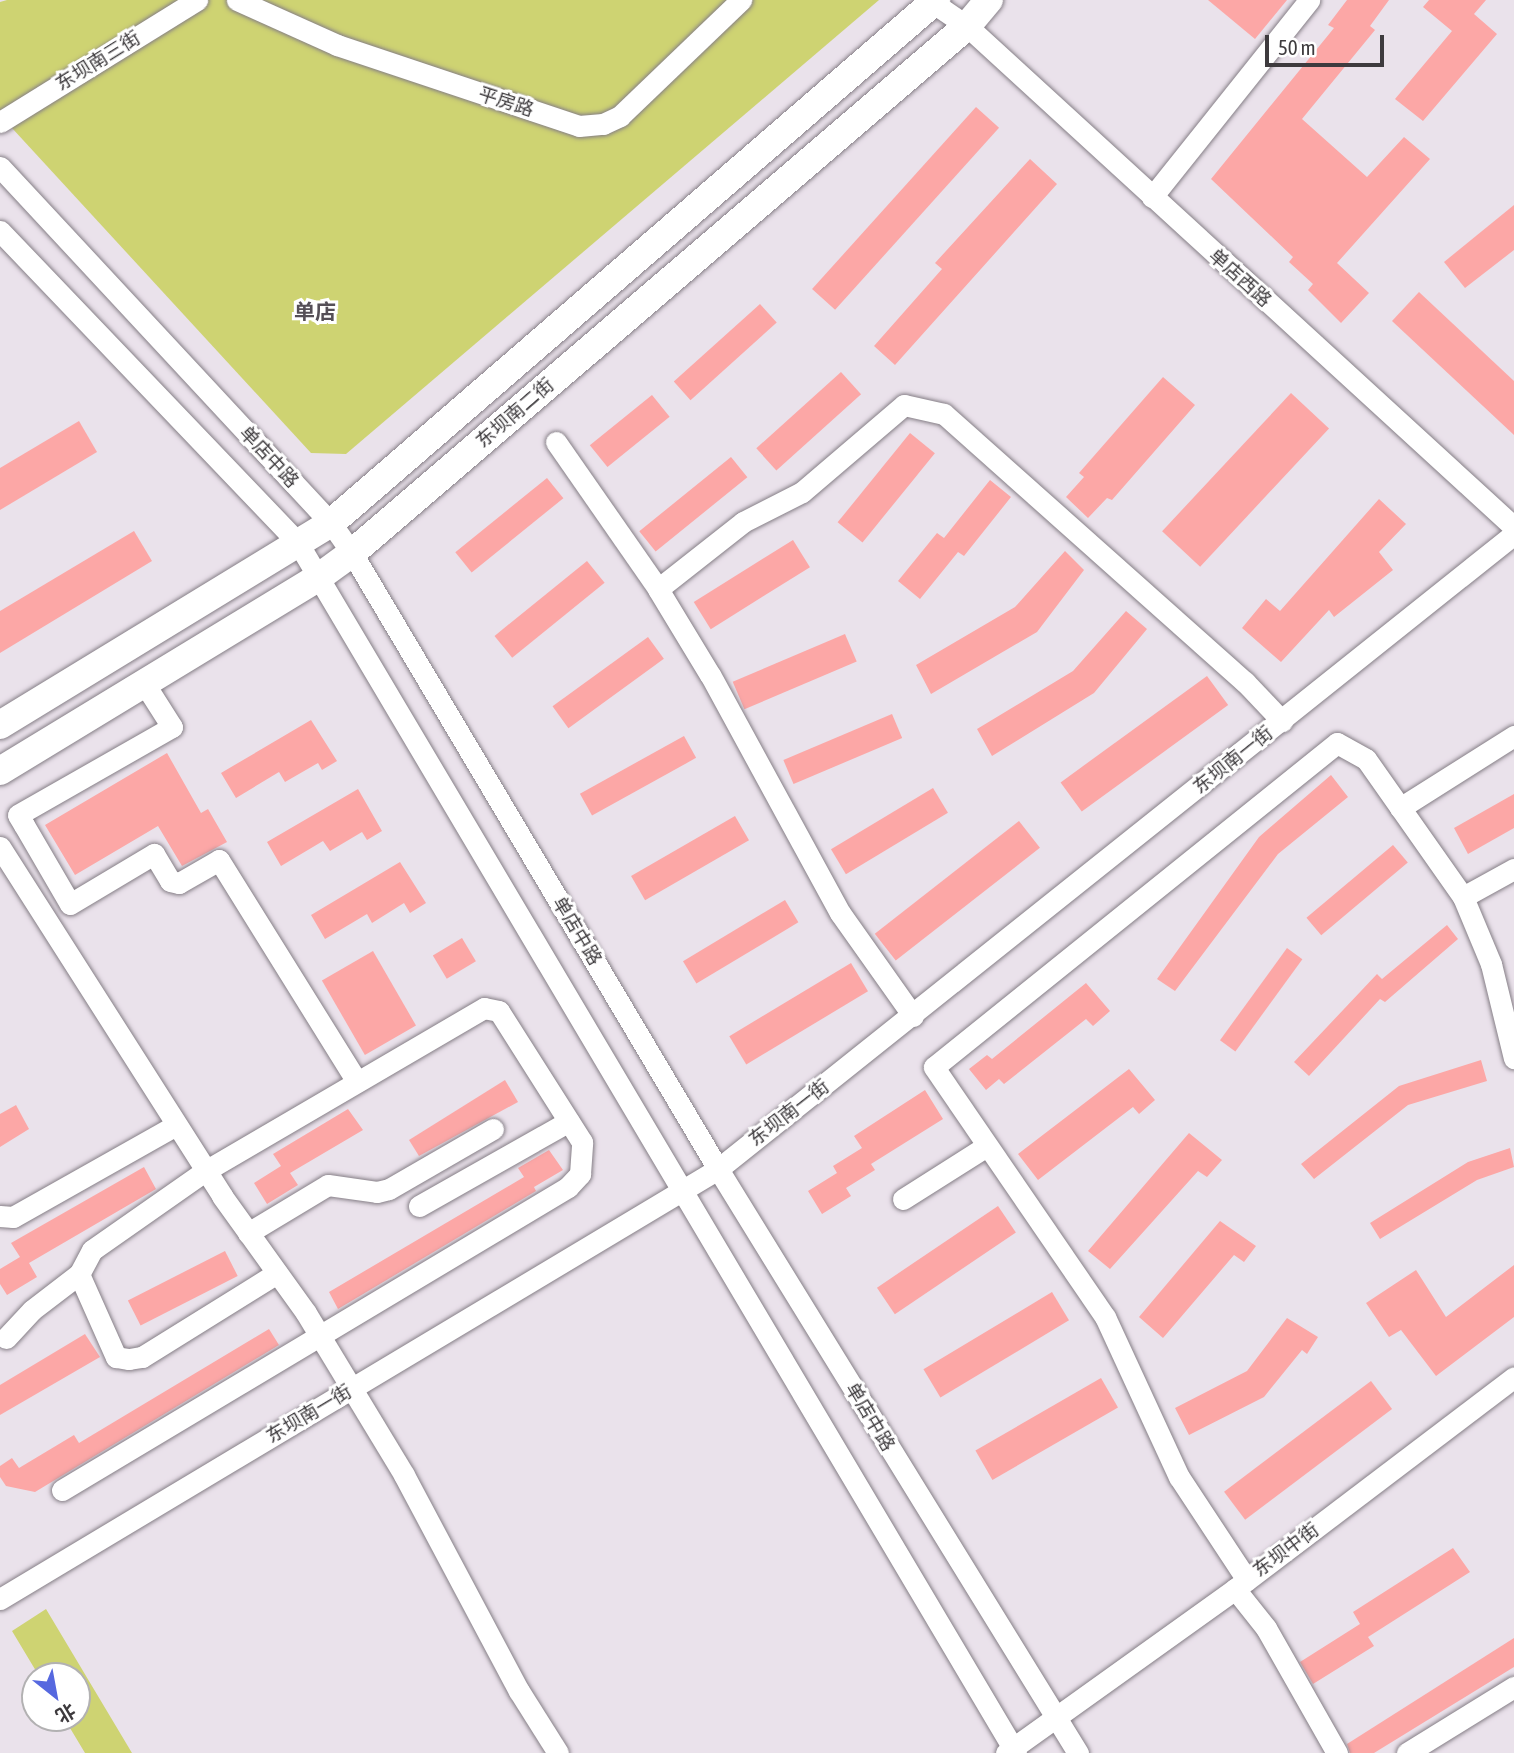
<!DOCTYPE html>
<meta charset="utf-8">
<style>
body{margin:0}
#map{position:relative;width:1514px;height:1753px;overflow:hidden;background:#eae2eb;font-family:"Asap Condensed","Noto Sans SC",sans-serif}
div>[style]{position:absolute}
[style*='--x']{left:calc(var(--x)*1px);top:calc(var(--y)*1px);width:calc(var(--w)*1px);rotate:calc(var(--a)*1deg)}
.green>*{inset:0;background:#ced372}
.building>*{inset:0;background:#fca7a6;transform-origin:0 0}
.roads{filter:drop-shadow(0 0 2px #857e86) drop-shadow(0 0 2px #857e86)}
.minor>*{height:21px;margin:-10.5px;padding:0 10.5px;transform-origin:10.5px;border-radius:10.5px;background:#fff}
.major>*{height:28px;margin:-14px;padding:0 14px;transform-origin:14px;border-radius:14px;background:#fff}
span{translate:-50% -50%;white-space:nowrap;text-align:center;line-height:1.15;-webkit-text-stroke:6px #fff;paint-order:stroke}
.street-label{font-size:19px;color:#3e3b3e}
.neighbourhood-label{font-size:21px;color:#554f57;font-weight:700}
.north{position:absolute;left:21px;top:1662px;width:70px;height:70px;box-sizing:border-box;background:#fff;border:2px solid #b2b1b2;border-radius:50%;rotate:149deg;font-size:19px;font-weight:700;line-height:28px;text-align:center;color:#3e3b3e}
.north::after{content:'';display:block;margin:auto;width:24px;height:32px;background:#5668df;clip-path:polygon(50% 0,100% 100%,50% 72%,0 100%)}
.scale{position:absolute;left:1265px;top:35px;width:119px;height:32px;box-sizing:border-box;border:4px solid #3e3b3e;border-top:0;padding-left:9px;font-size:21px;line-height:24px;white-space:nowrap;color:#3e3b3e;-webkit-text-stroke:5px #fff;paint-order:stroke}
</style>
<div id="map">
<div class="green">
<i style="clip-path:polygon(7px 0,879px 0,346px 454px,311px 453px,0 115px,0 2px)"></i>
<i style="clip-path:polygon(46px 1609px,132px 1753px,85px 1753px,64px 1718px,77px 1718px,77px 1676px,39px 1676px,12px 1631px)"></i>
</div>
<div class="building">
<i style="clip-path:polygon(1208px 0,1287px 0,1255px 39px)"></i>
<i style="clip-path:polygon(1347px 0,1389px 0,1370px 26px,1375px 30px,1302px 119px,1367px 177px,1404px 137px,1430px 159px,1337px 263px,1369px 293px,1341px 323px,1308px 290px,1313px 284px,1289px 262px,1293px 257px,1211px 179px,1334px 28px,1328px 25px)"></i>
<i style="clip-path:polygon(1429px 0,1486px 0,1474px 14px,1497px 34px,1423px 121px,1395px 99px,1452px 31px,1423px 7px)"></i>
<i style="left:976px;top:107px;width:31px;height:245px;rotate:42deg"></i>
<i style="clip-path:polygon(1030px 159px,1057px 184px,895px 365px,874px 346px,942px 269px,935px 263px)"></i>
<i style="clip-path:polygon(1514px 205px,1514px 250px,1465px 288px,1444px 262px)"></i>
<i style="clip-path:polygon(1419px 292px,1514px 381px,1514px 435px,1392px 321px)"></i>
<i style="left:760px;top:304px;width:25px;height:116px;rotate:48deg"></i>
<i style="left:841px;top:372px;width:30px;height:114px;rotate:48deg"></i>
<i style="clip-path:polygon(1163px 377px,1195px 405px,1112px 500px,1107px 498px,1088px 518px,1066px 497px,1084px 477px,1079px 473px)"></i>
<i style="left:1291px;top:393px;width:52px;height:189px;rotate:43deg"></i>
<i style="left:652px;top:395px;width:28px;height:80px;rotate:51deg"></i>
<i style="clip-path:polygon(79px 421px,97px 452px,0 510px,0 468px)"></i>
<i style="left:910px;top:433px;width:32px;height:115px;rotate:39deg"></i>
<i style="left:731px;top:457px;width:26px;height:118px;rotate:51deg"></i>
<i style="left:547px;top:478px;width:26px;height:118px;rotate:51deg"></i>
<i style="clip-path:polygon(990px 480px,1011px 497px,964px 556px,958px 552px,920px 599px,898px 581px,937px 533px,944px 538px)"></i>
<i style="clip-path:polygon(1379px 499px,1406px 524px,1379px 552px,1393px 570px,1334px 617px,1329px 610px,1281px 662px,1242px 628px,1266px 599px,1280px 611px)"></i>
<i style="clip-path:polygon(134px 531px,152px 561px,0 653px,0 611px)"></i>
<i style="left:793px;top:540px;width:32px;height:117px;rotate:58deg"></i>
<i style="clip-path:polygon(1065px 551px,1084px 570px,1037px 632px,931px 694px,916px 665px,1015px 607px)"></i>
<i style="left:587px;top:561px;width:28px;height:119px;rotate:51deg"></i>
<i style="clip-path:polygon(1126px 611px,1147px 629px,1094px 693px,992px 756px,977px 729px,1073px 671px)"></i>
<i style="left:845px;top:634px;width:30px;height:122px;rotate:67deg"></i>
<i style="left:648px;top:637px;width:27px;height:118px;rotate:54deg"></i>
<i style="left:1207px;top:676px;width:36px;height:181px;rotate:54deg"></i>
<i style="left:892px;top:714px;width:26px;height:118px;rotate:67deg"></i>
<i style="clip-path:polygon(311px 720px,337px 761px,322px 770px,318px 763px,285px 782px,279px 772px,236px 798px,221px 773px)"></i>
<i style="left:684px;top:736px;width:25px;height:119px;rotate:61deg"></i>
<i style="clip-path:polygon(167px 753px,201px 813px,208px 809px,227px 842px,182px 866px,158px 826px,75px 875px,45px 825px)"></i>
<i style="clip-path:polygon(1331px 775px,1348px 797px,1278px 854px,1175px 991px,1157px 979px,1259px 837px)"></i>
<i style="left:933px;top:788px;width:29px;height:119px;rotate:59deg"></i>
<i style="clip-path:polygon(358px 789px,382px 831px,367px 840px,362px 832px,330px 851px,323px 841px,281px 866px,267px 842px)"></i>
<i style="clip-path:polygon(1514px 794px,1514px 828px,1468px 854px,1454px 828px)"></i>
<i style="left:735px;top:816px;width:28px;height:120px;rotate:60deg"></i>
<i style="left:1019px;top:821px;width:34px;height:183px;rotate:52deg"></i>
<i style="left:1393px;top:845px;width:23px;height:113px;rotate:50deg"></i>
<i style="clip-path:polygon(400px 862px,426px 903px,410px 913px,404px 903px,372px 923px,367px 914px,325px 939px,311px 915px)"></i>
<i style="left:785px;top:900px;width:26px;height:119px;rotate:59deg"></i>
<i style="clip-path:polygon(1447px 925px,1458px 939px,1385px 1002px,1380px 999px,1309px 1076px,1294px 1062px,1377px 974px,1382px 979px)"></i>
<i style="left:462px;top:938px;width:27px;height:34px;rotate:59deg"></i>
<i style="left:1287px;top:948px;width:19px;height:114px;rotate:36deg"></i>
<i style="left:373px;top:951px;width:86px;height:59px;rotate:60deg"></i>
<i style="left:851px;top:963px;width:33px;height:142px;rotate:59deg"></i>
<i style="clip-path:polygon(1086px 983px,1110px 1011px,1093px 1026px,1086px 1019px,1004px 1084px,999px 1079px,986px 1090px,969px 1069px,987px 1055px,992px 1059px)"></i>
<i style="clip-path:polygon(1481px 1060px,1487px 1081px,1408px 1105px,1314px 1179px,1301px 1164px,1399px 1086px)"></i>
<i style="clip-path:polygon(1129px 1069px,1155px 1100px,1139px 1114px,1133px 1107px,1038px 1180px,1018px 1154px)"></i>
<i style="clip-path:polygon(505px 1080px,518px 1102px,419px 1156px,409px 1140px)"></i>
<i style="clip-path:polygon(925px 1090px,943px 1119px,871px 1164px,875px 1170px,846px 1188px,851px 1196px,822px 1214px,808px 1191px,837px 1173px,833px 1166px,862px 1148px,854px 1136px)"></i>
<i style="clip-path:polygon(16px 1105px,29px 1129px,0 1147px,0 1114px)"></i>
<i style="clip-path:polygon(348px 1109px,363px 1130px,290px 1173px,298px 1185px,267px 1204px,254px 1183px,281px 1166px,273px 1154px)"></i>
<i style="clip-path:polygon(1189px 1133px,1222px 1160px,1207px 1177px,1198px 1171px,1110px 1269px,1088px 1251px)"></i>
<i style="clip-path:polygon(1510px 1148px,1514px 1167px,1477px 1180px,1380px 1239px,1370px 1223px,1468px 1162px)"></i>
<i style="clip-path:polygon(549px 1150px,563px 1170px,534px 1187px,536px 1191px,338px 1309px,329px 1292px,524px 1177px,518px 1168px)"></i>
<i style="clip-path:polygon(144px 1167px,156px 1189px,29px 1263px,37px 1277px,7px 1295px,0 1284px,0 1269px,20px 1257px,11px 1243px)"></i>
<i style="left:998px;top:1206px;width:32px;height:146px;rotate:56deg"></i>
<i style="clip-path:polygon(1220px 1221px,1256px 1246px,1244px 1262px,1234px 1255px,1163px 1338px,1139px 1317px)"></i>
<i style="left:225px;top:1251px;width:28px;height:109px;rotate:63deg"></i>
<i style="clip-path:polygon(1514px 1265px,1514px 1317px,1436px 1376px,1401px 1330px,1389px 1337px,1366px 1303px,1416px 1270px,1446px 1317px)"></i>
<i style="left:1052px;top:1292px;width:33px;height:150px;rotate:59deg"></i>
<i style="clip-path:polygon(1287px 1318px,1318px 1337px,1307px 1354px,1302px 1350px,1264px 1397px,1189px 1435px,1175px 1408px,1247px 1371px)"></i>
<i style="clip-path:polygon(269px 1329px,279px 1345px,35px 1492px,6px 1486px,0 1477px,0 1466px,12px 1458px,19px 1468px,74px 1435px,79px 1443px)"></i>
<i style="clip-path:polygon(85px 1334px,100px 1357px,0 1415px,0 1385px)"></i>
<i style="left:1101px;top:1378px;width:34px;height:145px;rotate:60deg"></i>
<i style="left:1371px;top:1381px;width:35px;height:184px;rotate:53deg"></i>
<i style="clip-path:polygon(1453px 1548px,1470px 1572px,1368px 1637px,1374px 1646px,1313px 1684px,1300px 1662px,1360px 1624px,1353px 1612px)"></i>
<i style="clip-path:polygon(1514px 1638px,1514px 1667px,1374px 1753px,1350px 1753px,1347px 1744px)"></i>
</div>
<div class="roads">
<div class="minor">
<i style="--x:237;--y:0;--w:110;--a:24.2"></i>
<i style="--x:337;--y:45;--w:255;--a:18.5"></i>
<i style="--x:579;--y:126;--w:24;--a:-5"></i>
<i style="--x:603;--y:124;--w:19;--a:-25"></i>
<i style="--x:620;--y:116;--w:168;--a:-43.8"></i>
<i style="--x:929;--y:0;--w:46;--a:34.4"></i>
<i style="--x:967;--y:26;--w:742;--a:42.49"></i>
<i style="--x:0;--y:122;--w:232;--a:-31.8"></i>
<i style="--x:0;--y:167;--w:486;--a:47.1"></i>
<i style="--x:331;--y:523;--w:37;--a:55"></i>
<i style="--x:352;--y:553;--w:717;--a:59.28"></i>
<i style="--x:718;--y:1169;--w:686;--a:58.35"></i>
<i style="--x:1152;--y:197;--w:252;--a:-51.4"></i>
<i style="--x:0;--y:231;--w:431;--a:46.3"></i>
<i style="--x:298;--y:543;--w:1407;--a:59.32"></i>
<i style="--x:556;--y:442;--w:179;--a:55.2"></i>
<i style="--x:144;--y:683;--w:52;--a:57.5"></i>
<i style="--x:172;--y:727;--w:177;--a:150.3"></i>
<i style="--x:18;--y:815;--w:12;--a:59"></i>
<i style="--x:24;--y:825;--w:91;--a:59.8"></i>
<i style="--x:70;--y:904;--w:98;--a:-30.8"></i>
<i style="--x:154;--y:854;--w:31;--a:59"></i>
<i style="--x:170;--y:881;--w:9;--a:13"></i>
<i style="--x:179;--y:883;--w:46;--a:-29.9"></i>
<i style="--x:219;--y:860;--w:261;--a:58.1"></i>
<i style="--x:1400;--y:808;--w:135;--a:-32.3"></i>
<i style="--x:0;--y:847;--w:414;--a:57.5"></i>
<i style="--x:222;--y:1196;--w:144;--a:54.3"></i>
<i style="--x:306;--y:1313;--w:189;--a:58.8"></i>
<i style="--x:404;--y:1475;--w:245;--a:62"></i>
<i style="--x:519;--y:1691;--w:73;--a:57.8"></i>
<i style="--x:1463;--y:897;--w:58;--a:-28.8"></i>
<i style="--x:913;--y:1016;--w:126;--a:-125.3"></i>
<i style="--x:840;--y:913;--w:271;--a:-118.6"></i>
<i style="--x:710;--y:675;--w:100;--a:-121.2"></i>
<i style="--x:658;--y:589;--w:108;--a:-38.2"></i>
<i style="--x:743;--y:522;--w:66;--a:-27"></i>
<i style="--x:802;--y:492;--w:134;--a:-40.5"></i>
<i style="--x:904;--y:405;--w:41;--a:12.7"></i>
<i style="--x:944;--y:414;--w:403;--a:41.7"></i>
<i style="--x:1245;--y:682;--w:54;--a:46.5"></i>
<i style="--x:903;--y:1199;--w:97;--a:-32.4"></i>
<i style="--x:419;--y:1206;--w:172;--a:-29.5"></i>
<i style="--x:0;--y:1216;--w:13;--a:4"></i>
<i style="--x:13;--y:1217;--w:187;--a:-29.4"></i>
<i style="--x:248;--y:1233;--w:93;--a:-31"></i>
<i style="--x:328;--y:1185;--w:49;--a:8.1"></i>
<i style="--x:377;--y:1192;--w:12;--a:-14"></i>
<i style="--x:389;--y:1189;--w:120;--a:-30"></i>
<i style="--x:6;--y:1338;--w:38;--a:-47"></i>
<i style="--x:32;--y:1310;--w:59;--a:-37.5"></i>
<i style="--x:62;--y:1490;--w:590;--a:-30.91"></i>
<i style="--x:568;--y:1187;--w:18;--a:-47"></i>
<i style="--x:580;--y:1174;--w:32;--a:-86"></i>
<i style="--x:582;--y:1142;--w:155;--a:-122.4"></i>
<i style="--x:499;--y:1011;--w:15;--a:-169"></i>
<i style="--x:484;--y:1008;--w:323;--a:149.7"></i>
<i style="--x:205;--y:1171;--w:138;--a:145"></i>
<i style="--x:92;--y:1250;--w:27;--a:118"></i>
<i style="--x:79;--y:1274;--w:91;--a:66"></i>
<i style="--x:116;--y:1357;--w:13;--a:9"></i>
<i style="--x:129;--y:1359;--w:13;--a:-9"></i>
<i style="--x:142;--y:1357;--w:159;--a:-31.9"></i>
<i style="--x:1247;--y:1580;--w:123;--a:-123.4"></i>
<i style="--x:1179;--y:1477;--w:176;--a:-114.8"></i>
<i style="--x:1105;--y:1317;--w:303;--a:-124.4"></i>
<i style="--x:934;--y:1067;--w:517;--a:-38.8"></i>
<i style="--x:1337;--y:743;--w:33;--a:29"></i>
<i style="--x:1366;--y:759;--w:169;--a:54.9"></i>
<i style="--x:1463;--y:897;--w:73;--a:67.3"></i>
<i style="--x:1491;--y:964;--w:97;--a:76.3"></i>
<i style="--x:1235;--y:1589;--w:50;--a:51.5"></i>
<i style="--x:1266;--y:1628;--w:144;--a:60.4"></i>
<i style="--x:0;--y:1599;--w:837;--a:-30.92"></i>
<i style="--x:718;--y:1169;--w:1018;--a:-38.58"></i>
<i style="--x:1006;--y:1753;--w:282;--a:-35.6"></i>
<i style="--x:1235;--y:1589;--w:350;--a:-37.2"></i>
<i style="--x:1407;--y:1753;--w:126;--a:-31.7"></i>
</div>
<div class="major">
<i style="--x:0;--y:725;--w:388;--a:-31.4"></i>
<i style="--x:331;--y:523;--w:800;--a:-40.84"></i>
<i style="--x:0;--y:771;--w:373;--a:-31.3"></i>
<i style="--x:319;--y:577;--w:41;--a:-36"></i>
<i style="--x:352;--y:553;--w:810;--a:-40.59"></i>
<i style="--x:967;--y:26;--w:34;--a:-50"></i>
</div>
</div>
<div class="street-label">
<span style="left:98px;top:61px;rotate:-32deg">东坝南三街</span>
<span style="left:506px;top:102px;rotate:18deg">平房路</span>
<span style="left:1240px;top:278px;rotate:42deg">单店西路</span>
<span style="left:515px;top:413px;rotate:-41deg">东坝南二街</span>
<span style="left:269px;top:457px;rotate:47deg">单店中路</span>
<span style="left:1233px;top:760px;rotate:-39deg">东坝南一街</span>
<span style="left:577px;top:931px;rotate:59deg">单店中路</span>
<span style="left:789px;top:1113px;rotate:-38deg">东坝南一街</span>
<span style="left:309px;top:1414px;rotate:-31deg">东坝南一街</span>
<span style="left:870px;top:1417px;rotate:59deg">单店中路</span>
<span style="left:1286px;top:1550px;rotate:-37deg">东坝中街</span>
</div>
<div class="neighbourhood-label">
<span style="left:315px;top:311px">单店</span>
</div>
<div class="north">北</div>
<div class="scale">50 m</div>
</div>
